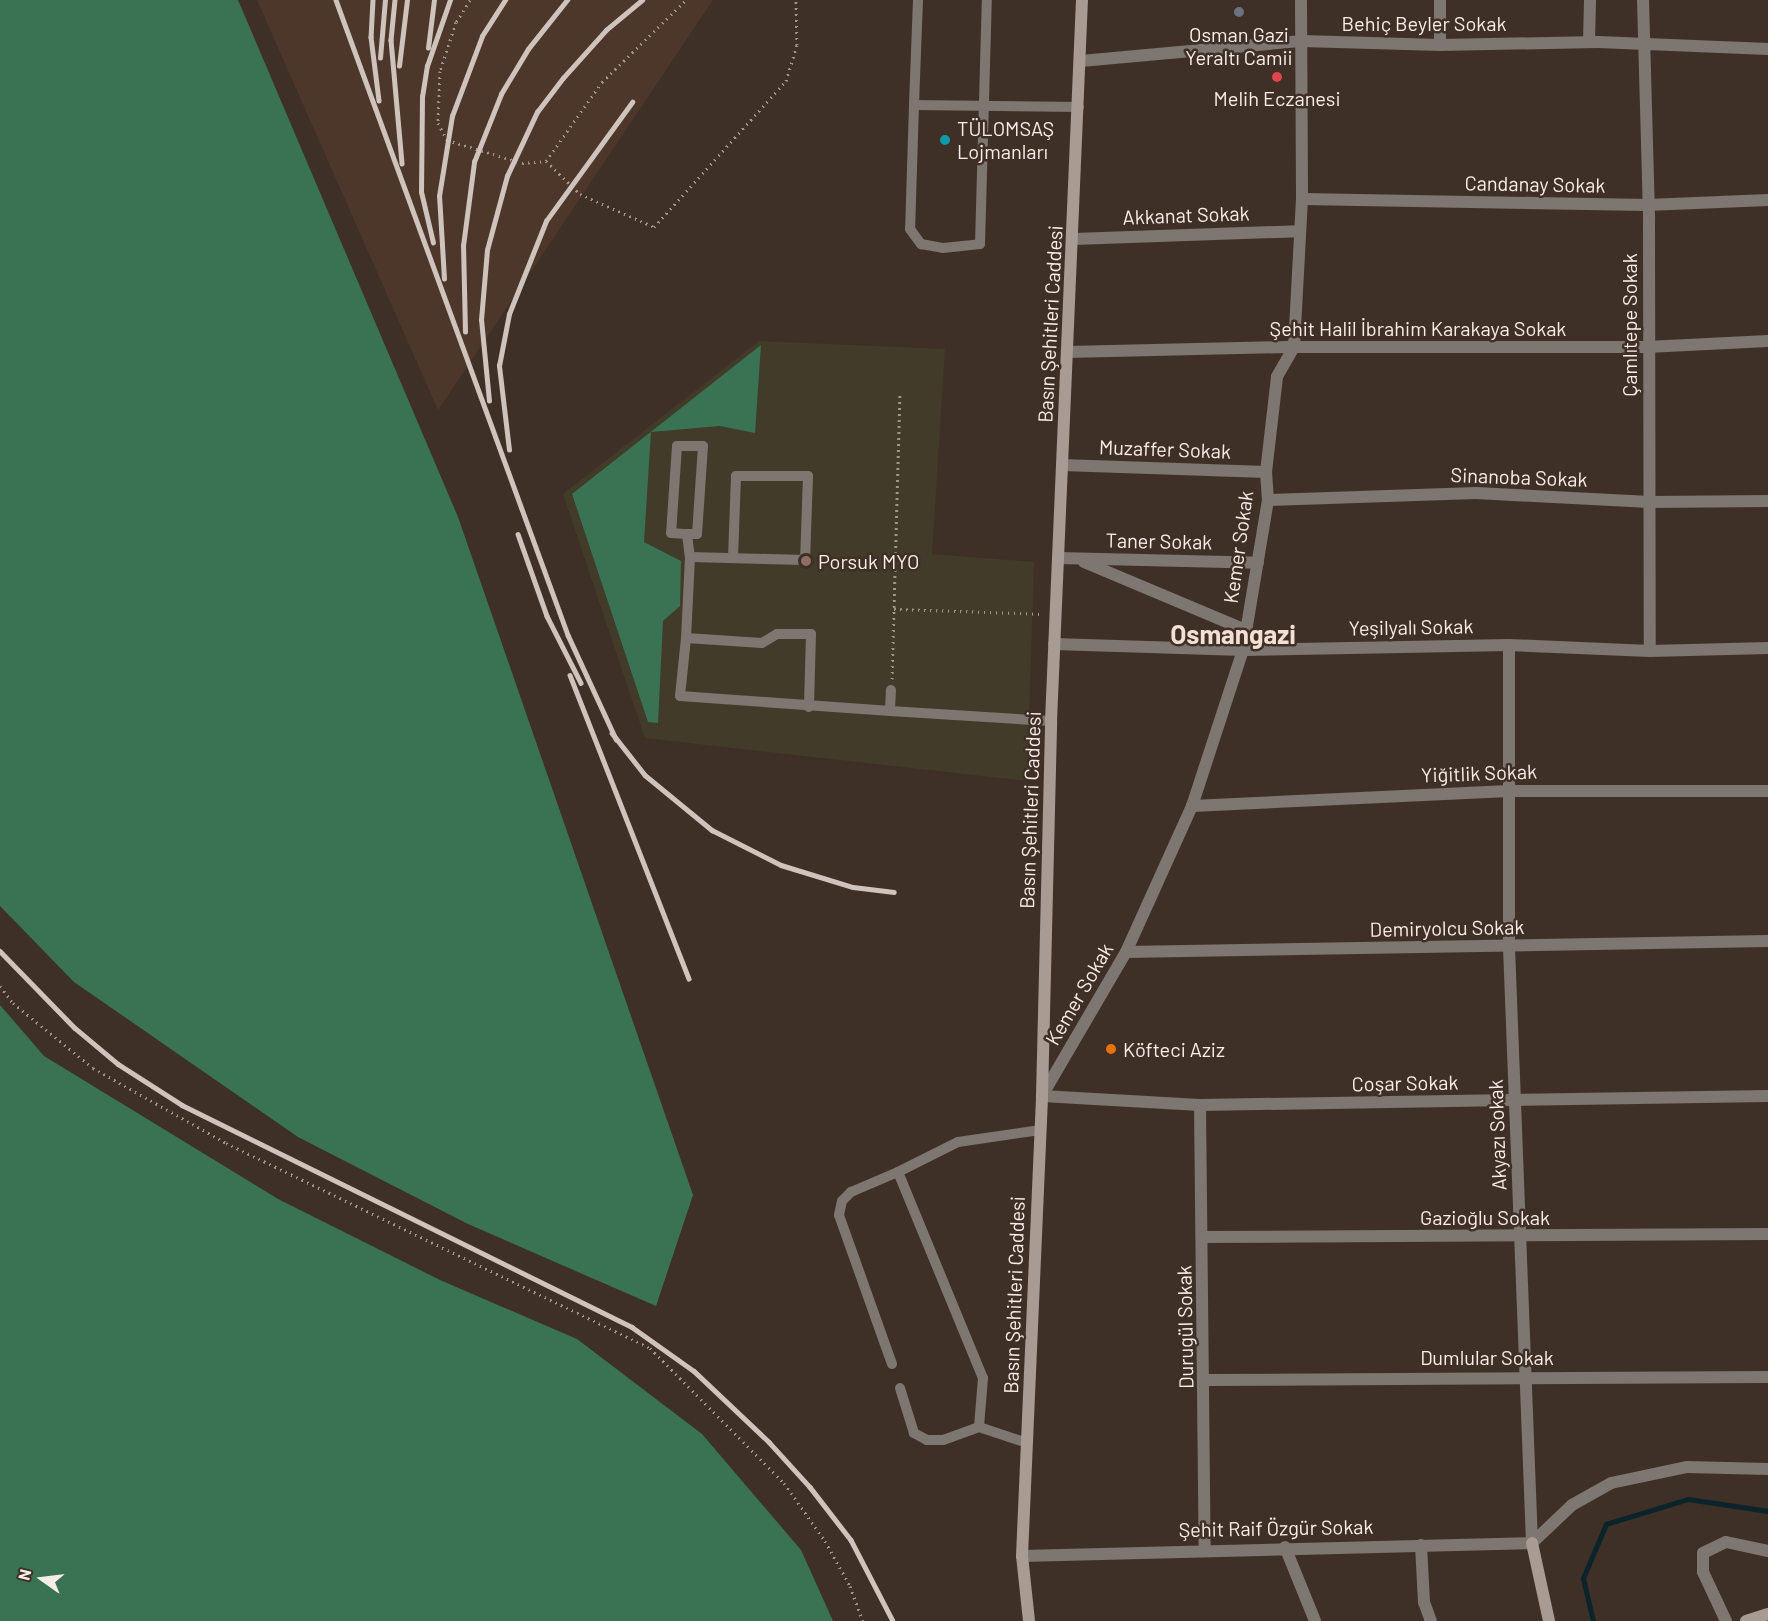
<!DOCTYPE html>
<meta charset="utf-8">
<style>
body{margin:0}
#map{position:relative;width:1768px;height:1621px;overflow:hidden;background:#3f3027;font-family:Barlow,sans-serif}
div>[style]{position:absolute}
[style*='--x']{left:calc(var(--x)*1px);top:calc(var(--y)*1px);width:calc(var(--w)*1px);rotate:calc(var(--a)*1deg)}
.built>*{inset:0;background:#4d372b}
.education>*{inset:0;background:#423b29}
.forest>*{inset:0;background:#397353}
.stream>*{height:5px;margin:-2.5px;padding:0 2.5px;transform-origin:2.5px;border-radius:2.5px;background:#0b232a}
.path>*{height:3px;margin-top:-1.5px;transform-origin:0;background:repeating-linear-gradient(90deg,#a1948d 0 1.5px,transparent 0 6px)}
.lane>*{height:10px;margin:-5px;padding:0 5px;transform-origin:5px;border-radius:5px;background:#7e7671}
.street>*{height:12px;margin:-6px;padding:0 6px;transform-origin:6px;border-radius:6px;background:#7e7671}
.secondary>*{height:12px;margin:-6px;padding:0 6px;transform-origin:6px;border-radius:6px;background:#a79b93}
.rail>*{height:4.5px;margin:-2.25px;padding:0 2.25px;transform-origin:2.25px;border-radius:2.25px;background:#cfc3bd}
.dots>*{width:16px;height:16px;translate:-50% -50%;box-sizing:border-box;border:3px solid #3f3027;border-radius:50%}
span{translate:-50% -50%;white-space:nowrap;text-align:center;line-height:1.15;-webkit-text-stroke:5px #3f3027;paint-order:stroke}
.street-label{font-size:20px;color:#f8ede8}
.poi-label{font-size:20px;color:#f8ede8}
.left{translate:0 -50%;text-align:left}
.district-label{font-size:26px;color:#f3dfd4;font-weight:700}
.north{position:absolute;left:12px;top:1549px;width:60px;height:60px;-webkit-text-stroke:4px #3f3027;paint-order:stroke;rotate:284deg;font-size:16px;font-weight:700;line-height:24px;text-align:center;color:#f8ede8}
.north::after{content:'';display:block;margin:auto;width:21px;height:27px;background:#f8ede8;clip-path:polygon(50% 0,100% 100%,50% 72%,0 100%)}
</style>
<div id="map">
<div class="built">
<i style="clip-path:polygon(257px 0,713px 0,438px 410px)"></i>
</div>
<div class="education">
<i style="clip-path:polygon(759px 341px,945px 349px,932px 554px,1034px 562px,1027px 781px,645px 738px,563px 494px)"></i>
</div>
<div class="forest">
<i style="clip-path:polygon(0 0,238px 0,458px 517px,693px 1195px,656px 1306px,468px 1224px,298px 1137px,74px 982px,0 906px)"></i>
<i style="clip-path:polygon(761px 345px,755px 433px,720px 426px,651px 432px,644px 542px,681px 561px,680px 606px,663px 621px,658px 723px,648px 722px,572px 494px)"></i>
<i style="clip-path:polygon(0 1005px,44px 1056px,278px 1199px,440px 1280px,577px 1339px,702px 1434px,801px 1550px,833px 1621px,0 1621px)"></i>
</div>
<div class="stream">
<i style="--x:1593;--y:1621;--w:44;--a:-103.1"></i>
<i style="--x:1583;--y:1578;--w:59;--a:-66.9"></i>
<i style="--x:1606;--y:1524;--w:86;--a:-17"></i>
<i style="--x:1688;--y:1499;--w:81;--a:8.5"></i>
</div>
<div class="path">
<i style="--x:470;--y:0;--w:26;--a:122"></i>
<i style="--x:456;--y:22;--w:52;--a:108.1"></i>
<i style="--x:440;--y:71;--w:52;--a:92.2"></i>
<i style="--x:438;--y:123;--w:19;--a:62"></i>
<i style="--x:447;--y:140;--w:78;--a:17"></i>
<i style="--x:522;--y:163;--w:24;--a:-5"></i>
<i style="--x:546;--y:161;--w:97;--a:-54.7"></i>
<i style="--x:602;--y:82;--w:117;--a:-44.3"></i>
<i style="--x:546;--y:161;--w:47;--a:44.1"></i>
<i style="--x:580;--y:194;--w:81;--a:24"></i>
<i style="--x:654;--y:227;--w:197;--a:-47.9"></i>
<i style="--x:786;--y:81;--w:38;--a:-73"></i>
<i style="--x:797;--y:45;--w:45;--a:-91.3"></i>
<i style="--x:894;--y:609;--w:148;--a:1.9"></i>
<i style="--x:892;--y:679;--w:287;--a:-88.4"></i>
<i style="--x:0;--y:986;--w:21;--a:53"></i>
<i style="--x:13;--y:1003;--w:103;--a:39.1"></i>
<i style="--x:93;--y:1068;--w:153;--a:29.4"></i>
<i style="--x:226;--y:1143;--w:471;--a:25.8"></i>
<i style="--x:650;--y:1348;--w:190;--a:45.2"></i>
<i style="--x:784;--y:1483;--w:71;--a:54.7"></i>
<i style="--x:825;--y:1541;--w:51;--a:60.9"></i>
<i style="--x:850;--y:1586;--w:37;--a:70"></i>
</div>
<div class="lane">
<i style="--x:918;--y:0;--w:105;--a:92.2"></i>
<i style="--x:914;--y:105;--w:165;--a:0.7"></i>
<i style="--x:914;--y:105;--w:124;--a:91.8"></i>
<i style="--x:910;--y:229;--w:19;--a:54"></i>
<i style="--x:921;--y:244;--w:22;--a:10"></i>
<i style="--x:943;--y:248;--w:37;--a:-6"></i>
<i style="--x:980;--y:244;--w:244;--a:-88.4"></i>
<i style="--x:687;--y:534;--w:10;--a:0"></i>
<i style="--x:697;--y:534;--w:88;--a:-86.1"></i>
<i style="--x:703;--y:446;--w:26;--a:180"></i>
<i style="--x:677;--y:446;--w:87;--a:93.9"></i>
<i style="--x:671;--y:533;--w:16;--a:4"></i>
<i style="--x:687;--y:534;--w:23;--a:83"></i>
<i style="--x:733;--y:558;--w:82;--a:-87.9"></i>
<i style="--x:736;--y:476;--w:72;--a:0"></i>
<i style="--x:808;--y:476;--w:84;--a:92"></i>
<i style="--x:805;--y:560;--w:115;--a:-178.5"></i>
<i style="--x:690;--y:557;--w:81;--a:92.8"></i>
<i style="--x:686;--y:638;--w:76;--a:3.8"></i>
<i style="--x:762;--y:643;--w:17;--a:-31"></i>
<i style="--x:777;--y:634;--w:34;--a:0"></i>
<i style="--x:811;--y:634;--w:73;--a:91.6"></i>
<i style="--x:686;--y:638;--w:58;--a:95.9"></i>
<i style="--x:680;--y:696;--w:211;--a:4.1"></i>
<i style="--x:891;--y:690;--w:21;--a:93"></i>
<i style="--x:890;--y:711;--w:161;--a:3.6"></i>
<i style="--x:898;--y:1172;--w:67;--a:-26.6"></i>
<i style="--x:958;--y:1142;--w:83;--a:-8.3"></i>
<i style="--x:892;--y:1364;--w:158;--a:-109.6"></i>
<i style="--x:839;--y:1215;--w:14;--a:-78"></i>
<i style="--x:842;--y:1201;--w:13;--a:-45"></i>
<i style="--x:851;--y:1192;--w:51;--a:-23.1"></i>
<i style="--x:898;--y:1172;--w:223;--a:67.6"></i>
<i style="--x:983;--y:1378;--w:49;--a:94.7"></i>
<i style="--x:979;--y:1427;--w:38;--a:160"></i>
<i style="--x:943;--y:1440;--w:16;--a:180"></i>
<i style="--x:927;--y:1440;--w:15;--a:-152"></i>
<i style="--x:914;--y:1433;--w:47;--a:-107.3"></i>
<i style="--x:979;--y:1427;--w:51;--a:18.4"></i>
</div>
<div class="street">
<i style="--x:1301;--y:0;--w:199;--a:89.7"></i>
<i style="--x:1302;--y:199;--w:148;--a:93.1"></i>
<i style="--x:1294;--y:347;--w:34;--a:120"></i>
<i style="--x:1277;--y:377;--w:96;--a:96.6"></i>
<i style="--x:1266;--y:472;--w:28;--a:86"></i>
<i style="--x:1268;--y:500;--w:152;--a:99.5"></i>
<i style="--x:1243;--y:650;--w:164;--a:108.1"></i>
<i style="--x:1192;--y:806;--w:160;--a:114.3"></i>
<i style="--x:1126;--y:952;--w:167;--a:120.3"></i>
<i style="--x:1042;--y:1096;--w:158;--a:3.3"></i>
<i style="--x:1200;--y:1105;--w:568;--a:-0.91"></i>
<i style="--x:1643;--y:0;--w:220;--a:88.4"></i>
<i style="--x:1649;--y:220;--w:431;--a:89.9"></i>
<i style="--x:1589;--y:42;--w:42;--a:-88.6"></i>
<i style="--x:1440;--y:45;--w:45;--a:-90"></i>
<i style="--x:1081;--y:61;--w:222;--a:-5.2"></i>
<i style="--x:1302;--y:41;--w:138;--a:1.7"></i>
<i style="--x:1440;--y:45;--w:158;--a:-1.1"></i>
<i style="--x:1598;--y:42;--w:170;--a:2.4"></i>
<i style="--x:1302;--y:199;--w:345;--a:1"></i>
<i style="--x:1647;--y:205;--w:121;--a:-2.4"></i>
<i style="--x:1074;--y:239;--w:225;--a:-2"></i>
<i style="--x:1067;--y:352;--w:227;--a:-1.3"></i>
<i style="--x:1294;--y:347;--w:353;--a:0"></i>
<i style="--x:1647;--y:347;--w:121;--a:-2.8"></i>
<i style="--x:1062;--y:465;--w:204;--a:2"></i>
<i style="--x:1268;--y:500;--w:208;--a:-1.9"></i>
<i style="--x:1476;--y:493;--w:174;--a:3"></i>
<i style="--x:1650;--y:502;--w:118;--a:-0.5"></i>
<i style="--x:1059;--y:558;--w:199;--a:1.4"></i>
<i style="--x:1084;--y:562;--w:176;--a:22.8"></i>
<i style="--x:1054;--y:644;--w:189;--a:1.8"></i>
<i style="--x:1243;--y:650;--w:266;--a:-1.1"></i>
<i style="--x:1509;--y:645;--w:141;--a:2.4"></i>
<i style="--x:1650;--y:651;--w:118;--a:-1.5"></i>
<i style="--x:1509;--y:645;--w:302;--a:90"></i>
<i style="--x:1509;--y:947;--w:596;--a:87.79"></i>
<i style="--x:1192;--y:806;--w:317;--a:-2.7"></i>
<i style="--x:1509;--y:791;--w:259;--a:0"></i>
<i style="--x:1126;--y:952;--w:642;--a:-0.98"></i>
<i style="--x:1200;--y:1105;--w:444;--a:89.4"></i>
<i style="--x:1202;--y:1237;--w:566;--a:-0.3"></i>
<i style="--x:1206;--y:1380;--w:562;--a:-0.31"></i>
<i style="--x:1532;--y:1543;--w:55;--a:-43.5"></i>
<i style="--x:1572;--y:1505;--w:45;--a:-29.4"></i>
<i style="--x:1611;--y:1483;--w:78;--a:-11.9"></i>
<i style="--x:1687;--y:1467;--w:81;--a:1.4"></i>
<i style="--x:1421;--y:1545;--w:57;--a:87"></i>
<i style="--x:1424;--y:1602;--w:20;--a:70"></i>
<i style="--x:1285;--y:1547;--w:80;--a:67.9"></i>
<i style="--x:1022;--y:1556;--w:510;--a:-1.46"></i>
<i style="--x:1726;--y:1621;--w:54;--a:-115.1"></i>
<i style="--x:1703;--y:1572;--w:19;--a:-90"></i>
<i style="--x:1703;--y:1553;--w:25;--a:-26"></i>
<i style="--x:1726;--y:1542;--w:43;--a:12.1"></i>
</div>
<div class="secondary">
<i style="--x:1532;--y:1543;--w:80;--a:77.7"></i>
<i style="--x:1029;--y:1621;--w:65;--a:-96.1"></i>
<i style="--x:1022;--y:1556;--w:460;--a:-87.5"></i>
<i style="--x:1042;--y:1096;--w:375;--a:-88.6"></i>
<i style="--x:1051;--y:721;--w:722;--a:-87.54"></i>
<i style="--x:1746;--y:1621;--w:23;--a:-18"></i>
</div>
<div class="rail">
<i style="--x:336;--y:0;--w:676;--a:69.93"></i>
<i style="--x:568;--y:635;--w:115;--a:65.2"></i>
<i style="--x:373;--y:0;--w:37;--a:93"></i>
<i style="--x:371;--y:37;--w:64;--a:82.8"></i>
<i style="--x:395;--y:0;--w:40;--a:95.7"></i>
<i style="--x:391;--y:40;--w:124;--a:84.9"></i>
<i style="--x:428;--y:48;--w:48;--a:-82.9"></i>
<i style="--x:380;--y:58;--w:58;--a:-85.1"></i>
<i style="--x:399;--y:66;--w:66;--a:-83.1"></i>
<i style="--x:433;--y:243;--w:52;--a:-103.2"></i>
<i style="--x:421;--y:192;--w:95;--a:-89.4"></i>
<i style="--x:422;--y:97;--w:31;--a:-81"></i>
<i style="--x:427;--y:66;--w:70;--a:-70.8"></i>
<i style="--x:444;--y:279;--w:83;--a:-93.4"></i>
<i style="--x:439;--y:196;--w:81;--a:-80.8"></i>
<i style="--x:452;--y:116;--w:85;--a:-69.4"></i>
<i style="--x:482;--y:36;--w:43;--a:-57.4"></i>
<i style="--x:465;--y:332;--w:86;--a:-91.3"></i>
<i style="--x:463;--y:246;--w:85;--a:-82.5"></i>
<i style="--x:474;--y:162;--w:73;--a:-68.3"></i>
<i style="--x:501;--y:94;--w:52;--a:-59"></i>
<i style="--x:528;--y:49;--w:63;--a:-51.5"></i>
<i style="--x:489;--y:401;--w:81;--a:-95.6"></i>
<i style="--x:481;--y:320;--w:70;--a:-85.1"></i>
<i style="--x:487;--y:250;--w:77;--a:-74.9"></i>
<i style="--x:507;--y:176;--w:71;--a:-64.9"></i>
<i style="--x:537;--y:112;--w:43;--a:-52.6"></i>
<i style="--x:563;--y:78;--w:64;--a:-48.1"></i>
<i style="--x:606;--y:30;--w:47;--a:-39.8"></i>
<i style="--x:509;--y:450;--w:85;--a:-96.8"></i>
<i style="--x:499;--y:366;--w:53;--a:-79.1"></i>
<i style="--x:509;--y:314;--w:100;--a:-68.3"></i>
<i style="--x:546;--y:221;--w:147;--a:-54.1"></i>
<i style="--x:518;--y:534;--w:87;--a:70.5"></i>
<i style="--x:547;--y:616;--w:75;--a:63.1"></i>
<i style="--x:570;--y:675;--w:326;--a:68.6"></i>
<i style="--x:612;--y:733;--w:53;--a:51.8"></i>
<i style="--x:645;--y:775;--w:87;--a:39.4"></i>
<i style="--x:712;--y:830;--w:77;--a:26.9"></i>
<i style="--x:781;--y:865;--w:75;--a:17"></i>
<i style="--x:853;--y:887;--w:41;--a:7"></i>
<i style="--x:0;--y:951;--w:107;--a:45.8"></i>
<i style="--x:75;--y:1028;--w:56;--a:39.9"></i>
<i style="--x:118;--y:1064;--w:76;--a:32.6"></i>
<i style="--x:182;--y:1105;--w:502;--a:26.26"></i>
<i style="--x:632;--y:1327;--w:76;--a:35.4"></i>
<i style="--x:694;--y:1371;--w:103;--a:43.4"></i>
<i style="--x:769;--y:1442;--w:61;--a:47.7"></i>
<i style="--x:810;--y:1487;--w:67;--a:52.3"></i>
<i style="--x:851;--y:1540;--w:91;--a:62.6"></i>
</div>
<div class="dots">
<i style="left:1239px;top:12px;background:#6b7280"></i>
<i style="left:1277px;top:77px;background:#e0444e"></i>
<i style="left:945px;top:140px;background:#0f9aa8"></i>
<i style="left:806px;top:561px;background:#8d6e63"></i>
<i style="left:1111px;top:1049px;background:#e8710a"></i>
</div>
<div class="street-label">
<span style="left:1424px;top:23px">Behiç Beyler Sokak</span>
<span style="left:1535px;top:184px;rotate:1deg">Candanay Sokak</span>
<span style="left:1186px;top:215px;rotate:-2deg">Akkanat Sokak</span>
<span style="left:1050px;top:324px;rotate:-87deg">Basın Şehitleri Caddesi</span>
<span style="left:1629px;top:325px;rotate:-90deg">Çamlıtepe Sokak</span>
<span style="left:1418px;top:328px">Şehit Halil İbrahim Karakaya Sokak</span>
<span style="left:1165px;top:449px;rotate:2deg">Muzaffer Sokak</span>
<span style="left:1519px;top:477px;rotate:2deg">Sinanoba Sokak</span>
<span style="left:1159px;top:541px;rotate:1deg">Taner Sokak</span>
<span style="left:1238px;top:547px;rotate:-82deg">Kemer Sokak</span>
<span style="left:1411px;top:627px;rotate:-1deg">Yeşilyalı Sokak</span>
<span style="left:1479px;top:773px;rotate:-2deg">Yiğitlik Sokak</span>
<span style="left:1030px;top:810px;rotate:-88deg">Basın Şehitleri Caddesi</span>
<span style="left:1447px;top:928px;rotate:-1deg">Demiryolcu Sokak</span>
<span style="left:1079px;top:994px;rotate:-60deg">Kemer Sokak</span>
<span style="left:1405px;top:1083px;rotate:-1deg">Coşar Sokak</span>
<span style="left:1497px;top:1135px;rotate:-92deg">Akyazı Sokak</span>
<span style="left:1485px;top:1217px">Gazioğlu Sokak</span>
<span style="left:1014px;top:1295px;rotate:-88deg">Basın Şehitleri Caddesi</span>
<span style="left:1185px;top:1327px;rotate:-91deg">Durugül Sokak</span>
<span style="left:1487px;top:1357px">Dumlular Sokak</span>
<span style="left:1276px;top:1528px;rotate:-1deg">Şehit Raif Özgür Sokak</span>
</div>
<div class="poi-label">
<span style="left:1239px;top:46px">Osman Gazi<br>Yeraltı Camii</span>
<span style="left:1277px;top:98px">Melih Eczanesi</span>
<span class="left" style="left:957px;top:140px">TÜLOMSAŞ<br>Lojmanları</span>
<span class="left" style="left:818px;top:561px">Porsuk MYO</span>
<span class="left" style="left:1123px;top:1049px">Köfteci Aziz</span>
</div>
<div class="district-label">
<span style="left:1233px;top:634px">Osmangazi</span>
</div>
<div class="north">N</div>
</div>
